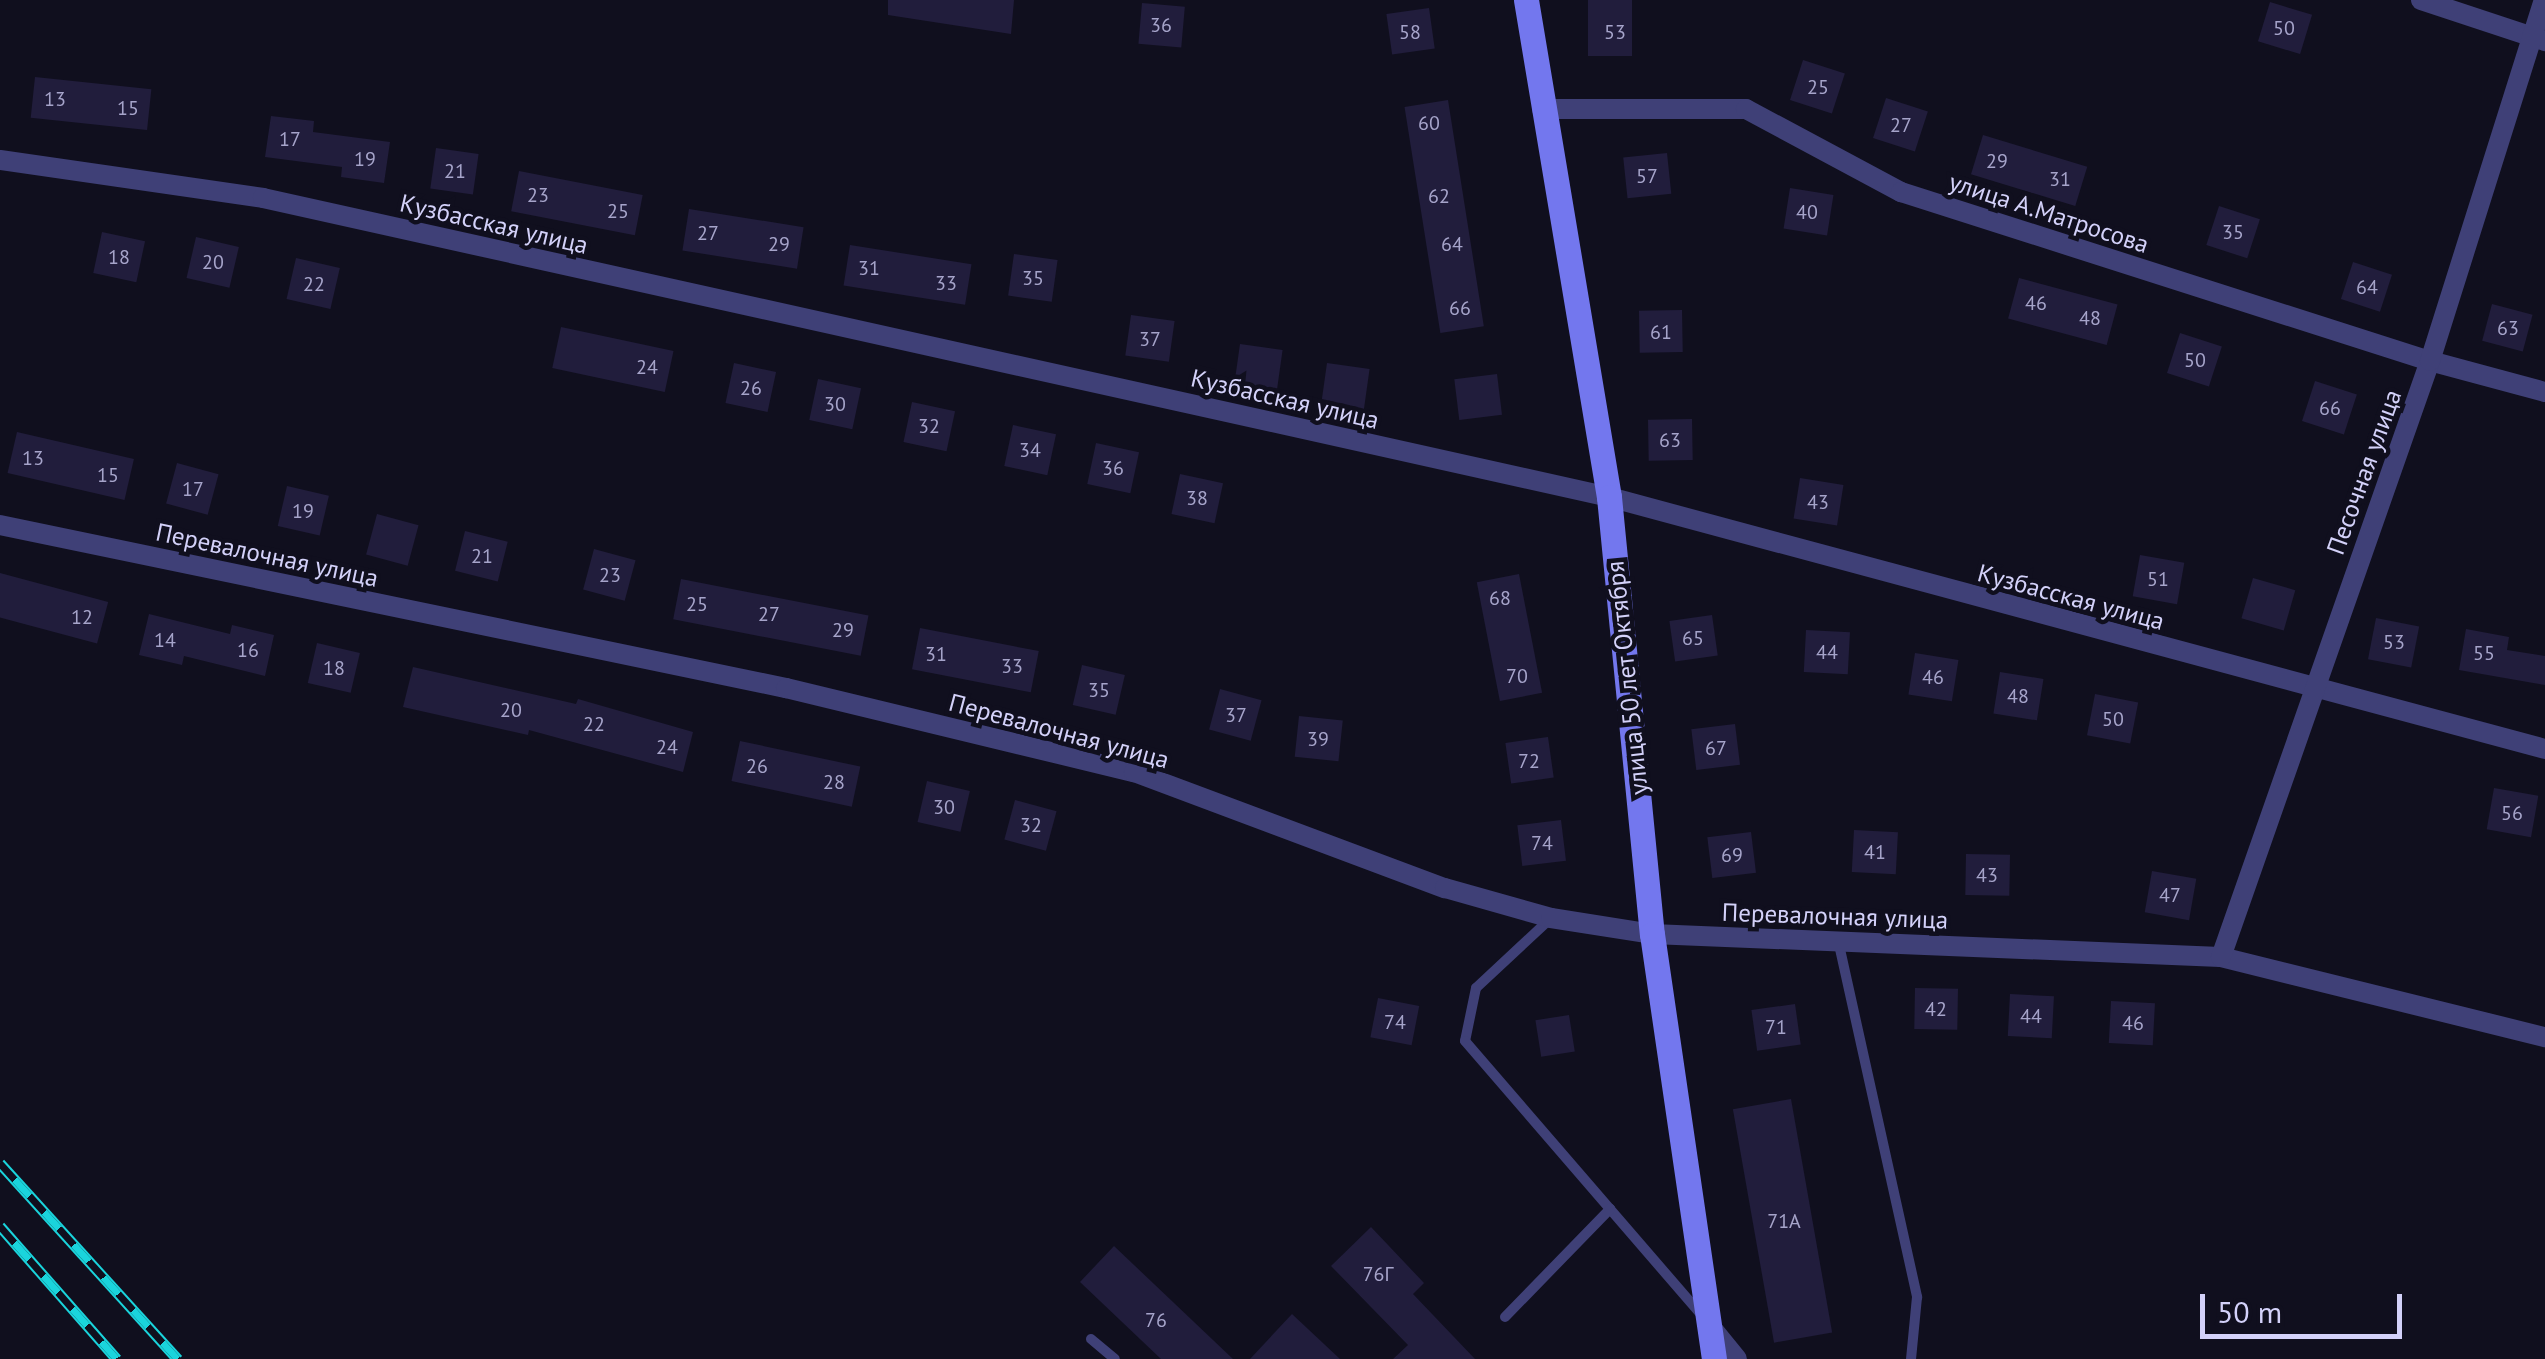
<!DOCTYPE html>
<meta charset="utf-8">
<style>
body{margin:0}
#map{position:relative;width:2545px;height:1359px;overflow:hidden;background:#100f1e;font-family:"PT Sans",sans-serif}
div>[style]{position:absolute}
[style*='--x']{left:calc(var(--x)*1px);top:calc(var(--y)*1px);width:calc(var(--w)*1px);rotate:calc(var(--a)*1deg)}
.building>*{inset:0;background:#211d3c;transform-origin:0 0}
.service>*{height:10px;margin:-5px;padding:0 5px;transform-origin:5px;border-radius:5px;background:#3f4077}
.minor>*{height:20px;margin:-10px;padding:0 10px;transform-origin:10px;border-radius:10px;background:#3f4077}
.secondary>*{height:25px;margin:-12.5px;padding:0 12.5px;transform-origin:12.5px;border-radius:12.5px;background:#7377ee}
.rail>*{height:11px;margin-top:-5.5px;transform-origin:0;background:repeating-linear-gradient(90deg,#100f1e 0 22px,#1ad4dc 0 44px);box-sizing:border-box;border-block:2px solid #1ad4dc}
span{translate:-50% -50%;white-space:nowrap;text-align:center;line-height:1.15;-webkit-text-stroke:9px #100f1e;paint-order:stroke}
.number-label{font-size:20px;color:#a6a4ca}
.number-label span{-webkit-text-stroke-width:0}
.street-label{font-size:25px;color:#d3d1f9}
.scale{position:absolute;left:2200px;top:1294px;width:202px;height:45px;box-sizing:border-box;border:5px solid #d3d1f9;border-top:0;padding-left:12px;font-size:30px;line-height:35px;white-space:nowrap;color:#d3d1f9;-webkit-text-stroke:8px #100f1e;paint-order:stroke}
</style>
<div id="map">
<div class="building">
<i style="clip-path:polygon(888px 0,1014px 0,1011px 34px,888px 15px)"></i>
<i style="left:1588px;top:0;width:44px;height:56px"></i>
<i style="left:2270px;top:2px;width:44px;height:41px;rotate:17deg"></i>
<i style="left:1142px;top:3px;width:43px;height:41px;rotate:5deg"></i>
<i style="left:1429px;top:8px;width:41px;height:43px;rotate:82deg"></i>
<i style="left:1803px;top:60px;width:44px;height:42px;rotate:18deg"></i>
<i style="left:35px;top:77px;width:117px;height:41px;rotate:6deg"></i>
<i style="left:1886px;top:98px;width:44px;height:42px;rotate:18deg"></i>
<i style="left:1448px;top:100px;width:229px;height:44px;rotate:81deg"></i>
<i style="clip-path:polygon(271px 116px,314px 121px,313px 132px,390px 142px,384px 183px,341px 177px,342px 167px,265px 157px)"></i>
<i style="left:1983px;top:135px;width:109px;height:41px;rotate:17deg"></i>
<i style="left:436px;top:148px;width:43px;height:41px;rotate:8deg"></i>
<i style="left:1667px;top:153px;width:41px;height:44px;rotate:84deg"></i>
<i style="left:519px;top:171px;width:126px;height:41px;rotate:11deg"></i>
<i style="left:1790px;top:188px;width:44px;height:41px;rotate:9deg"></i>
<i style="left:2219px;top:206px;width:43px;height:41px;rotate:18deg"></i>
<i style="left:689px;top:209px;width:116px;height:42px;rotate:9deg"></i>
<i style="left:102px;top:232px;width:44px;height:42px;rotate:12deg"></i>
<i style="left:196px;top:237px;width:44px;height:42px;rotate:13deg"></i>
<i style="left:850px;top:245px;width:123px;height:41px;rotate:9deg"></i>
<i style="left:1014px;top:254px;width:44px;height:42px;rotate:8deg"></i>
<i style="left:296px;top:258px;width:45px;height:42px;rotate:13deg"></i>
<i style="left:2353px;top:262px;width:41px;height:39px;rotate:18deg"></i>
<i style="left:2019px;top:278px;width:102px;height:42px;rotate:15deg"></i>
<i style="left:2492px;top:304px;width:42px;height:38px;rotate:15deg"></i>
<i style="left:1682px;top:310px;width:42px;height:43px;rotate:89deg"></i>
<i style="left:1131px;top:315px;width:44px;height:41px;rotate:8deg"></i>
<i style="left:561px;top:327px;width:115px;height:42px;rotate:12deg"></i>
<i style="left:2180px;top:333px;width:44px;height:42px;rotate:18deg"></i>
<i style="left:1240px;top:344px;width:43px;height:42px;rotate:8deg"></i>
<i style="left:734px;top:363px;width:43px;height:41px;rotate:12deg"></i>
<i style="left:1327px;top:363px;width:43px;height:41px;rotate:8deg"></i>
<i style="left:1497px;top:374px;width:41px;height:43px;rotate:83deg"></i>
<i style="left:818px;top:379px;width:44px;height:42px;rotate:12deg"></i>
<i style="left:2315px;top:381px;width:44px;height:42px;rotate:18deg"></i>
<i style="left:912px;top:402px;width:44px;height:41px;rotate:12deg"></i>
<i style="left:1692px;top:419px;width:41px;height:44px;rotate:89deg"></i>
<i style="left:1013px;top:425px;width:44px;height:42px;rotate:12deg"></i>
<i style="left:17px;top:432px;width:120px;height:42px;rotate:13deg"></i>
<i style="left:1096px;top:443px;width:44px;height:42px;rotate:12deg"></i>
<i style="left:177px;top:463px;width:43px;height:42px;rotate:15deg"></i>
<i style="left:1180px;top:474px;width:44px;height:41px;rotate:12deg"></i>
<i style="left:1800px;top:478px;width:44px;height:41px;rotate:9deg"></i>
<i style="left:287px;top:486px;width:43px;height:41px;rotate:13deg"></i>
<i style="left:377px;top:514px;width:43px;height:42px;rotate:15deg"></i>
<i style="left:465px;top:531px;width:44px;height:41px;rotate:14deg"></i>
<i style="left:594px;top:549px;width:43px;height:42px;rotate:15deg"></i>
<i style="left:2140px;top:555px;width:45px;height:42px;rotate:10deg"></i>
<i style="left:0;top:573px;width:112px;height:43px;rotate:15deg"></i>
<i style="left:1519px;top:574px;width:121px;height:43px;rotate:79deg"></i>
<i style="left:2253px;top:578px;width:44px;height:42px;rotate:16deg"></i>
<i style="left:681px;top:579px;width:191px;height:41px;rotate:11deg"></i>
<i style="clip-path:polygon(149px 614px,230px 634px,232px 625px,274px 635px,265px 676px,184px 656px,182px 665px,139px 655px)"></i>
<i style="left:1712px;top:615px;width:41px;height:43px;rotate:82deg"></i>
<i style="left:2376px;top:618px;width:44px;height:42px;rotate:11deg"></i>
<i style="left:920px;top:628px;width:121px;height:42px;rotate:11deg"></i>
<i style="clip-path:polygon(2466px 629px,2509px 637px,2507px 650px,2545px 656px,2545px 685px,2459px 670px)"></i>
<i style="left:1806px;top:630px;width:44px;height:42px;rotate:3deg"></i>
<i style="left:317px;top:643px;width:44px;height:41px;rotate:13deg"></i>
<i style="left:1915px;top:653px;width:44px;height:42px;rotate:9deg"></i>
<i style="left:1082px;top:665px;width:44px;height:41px;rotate:13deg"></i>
<i style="clip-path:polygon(413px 667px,576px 704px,578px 699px,693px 732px,683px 772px,529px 730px,528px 735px,403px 707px)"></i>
<i style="left:2000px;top:672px;width:44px;height:42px;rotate:9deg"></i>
<i style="left:1220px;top:689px;width:43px;height:42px;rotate:15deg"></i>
<i style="left:2095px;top:694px;width:44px;height:42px;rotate:11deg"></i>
<i style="left:1299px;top:716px;width:44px;height:41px;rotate:6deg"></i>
<i style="left:1735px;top:724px;width:41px;height:44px;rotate:83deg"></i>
<i style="left:1548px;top:737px;width:41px;height:43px;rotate:82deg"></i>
<i style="left:740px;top:741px;width:123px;height:41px;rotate:12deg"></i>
<i style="left:927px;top:781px;width:44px;height:42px;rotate:13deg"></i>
<i style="left:2494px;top:788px;width:45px;height:42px;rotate:10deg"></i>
<i style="left:1015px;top:800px;width:43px;height:41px;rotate:15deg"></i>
<i style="left:1561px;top:820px;width:41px;height:44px;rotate:83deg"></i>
<i style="left:1854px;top:830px;width:44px;height:42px;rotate:3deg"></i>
<i style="left:1751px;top:832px;width:41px;height:44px;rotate:83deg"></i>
<i style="left:1966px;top:854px;width:44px;height:41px;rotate:1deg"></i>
<i style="left:2152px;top:871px;width:45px;height:42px;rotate:10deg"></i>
<i style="left:1915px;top:988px;width:43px;height:41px;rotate:1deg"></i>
<i style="left:2010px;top:994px;width:44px;height:42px;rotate:3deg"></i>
<i style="left:1378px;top:998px;width:42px;height:40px;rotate:11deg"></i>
<i style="left:2111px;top:1001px;width:44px;height:42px;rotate:3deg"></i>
<i style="left:1795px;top:1004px;width:41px;height:44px;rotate:82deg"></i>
<i style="left:1569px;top:1015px;width:37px;height:34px;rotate:81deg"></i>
<i style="left:1791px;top:1099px;width:237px;height:59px;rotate:80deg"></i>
<i style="clip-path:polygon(1371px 1227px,1424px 1283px,1413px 1294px,1475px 1359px,1393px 1359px,1408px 1345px,1331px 1266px)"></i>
<i style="clip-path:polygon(1114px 1246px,1233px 1359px,1161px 1359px,1080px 1282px)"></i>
<i style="clip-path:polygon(1292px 1314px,1340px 1359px,1250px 1359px)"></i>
</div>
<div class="service">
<i style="--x:1550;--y:919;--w:101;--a:137"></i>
<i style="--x:1476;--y:988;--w:54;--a:101.7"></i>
<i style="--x:1465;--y:1041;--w:363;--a:49.2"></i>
<i style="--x:1838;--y:940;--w:366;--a:77.5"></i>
<i style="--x:1917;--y:1297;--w:62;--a:95.5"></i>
<i style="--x:1505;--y:1317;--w:151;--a:-45.8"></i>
<i style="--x:1091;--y:1339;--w:31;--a:40"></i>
</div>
<div class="minor">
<i style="--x:2421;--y:0;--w:131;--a:18.3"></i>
<i style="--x:1542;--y:109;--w:204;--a:0"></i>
<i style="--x:1746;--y:109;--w:176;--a:28.2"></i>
<i style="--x:1901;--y:192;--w:555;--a:17.72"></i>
<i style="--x:2430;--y:361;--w:119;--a:15.1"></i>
<i style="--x:0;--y:160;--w:266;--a:8.2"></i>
<i style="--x:263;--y:198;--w:1379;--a:12.52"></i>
<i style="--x:1609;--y:497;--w:969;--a:15.07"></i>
<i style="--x:0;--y:525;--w:803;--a:11.72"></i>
<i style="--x:786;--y:688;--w:358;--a:13.6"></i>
<i style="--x:1134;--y:772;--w:332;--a:20.5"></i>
<i style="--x:1445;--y:888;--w:110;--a:15.8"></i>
<i style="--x:1551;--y:918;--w:102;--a:9"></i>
<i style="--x:1652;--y:934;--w:569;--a:2.31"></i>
<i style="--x:2221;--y:957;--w:334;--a:13.9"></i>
<i style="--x:2221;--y:957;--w:632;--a:-70.68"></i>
<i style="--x:2430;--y:361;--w:379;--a:-72.5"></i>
<i style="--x:1711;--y:1327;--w:41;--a:50.9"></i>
</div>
<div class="secondary">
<i style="--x:1526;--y:0;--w:504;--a:80.52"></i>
<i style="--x:1609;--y:497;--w:439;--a:84.4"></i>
<i style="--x:1652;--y:934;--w:429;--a:81.7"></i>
</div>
<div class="rail">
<i style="--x:0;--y:1163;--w:265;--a:47.8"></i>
<i style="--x:0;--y:1226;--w:177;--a:48.7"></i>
</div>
<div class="number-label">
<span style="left:1161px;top:25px">36</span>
<span style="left:2284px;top:28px">50</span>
<span style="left:1410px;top:32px">58</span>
<span style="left:1615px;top:32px">53</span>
<span style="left:1818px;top:87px">25</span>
<span style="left:55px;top:99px">13</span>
<span style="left:128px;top:108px">15</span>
<span style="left:1429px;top:123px">60</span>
<span style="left:1901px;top:125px">27</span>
<span style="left:290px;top:139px">17</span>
<span style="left:365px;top:159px">19</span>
<span style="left:1997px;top:161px">29</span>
<span style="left:455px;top:171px">21</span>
<span style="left:1647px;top:176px">57</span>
<span style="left:2060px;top:179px">31</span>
<span style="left:538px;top:195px">23</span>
<span style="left:1439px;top:196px">62</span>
<span style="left:618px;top:211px">25</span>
<span style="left:1807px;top:212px">40</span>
<span style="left:2233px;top:232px">35</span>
<span style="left:708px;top:233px">27</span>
<span style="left:779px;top:244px">29</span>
<span style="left:1452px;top:244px">64</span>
<span style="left:119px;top:257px">18</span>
<span style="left:213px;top:262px">20</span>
<span style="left:869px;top:268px">31</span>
<span style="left:1033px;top:278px">35</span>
<span style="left:946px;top:283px">33</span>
<span style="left:314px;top:284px">22</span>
<span style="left:2367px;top:287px">64</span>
<span style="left:2036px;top:303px">46</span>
<span style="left:1460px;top:308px">66</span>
<span style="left:2090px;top:318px">48</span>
<span style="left:2508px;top:328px">63</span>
<span style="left:1661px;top:332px">61</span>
<span style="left:1150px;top:339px">37</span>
<span style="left:2195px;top:360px">50</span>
<span style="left:647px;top:367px">24</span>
<span style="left:751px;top:388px">26</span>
<span style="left:835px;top:404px">30</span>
<span style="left:2330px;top:408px">66</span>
<span style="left:929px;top:426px">32</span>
<span style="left:1670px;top:440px">63</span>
<span style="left:1030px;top:450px">34</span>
<span style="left:33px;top:458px">13</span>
<span style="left:1113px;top:468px">36</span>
<span style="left:108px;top:475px">15</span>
<span style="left:193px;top:489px">17</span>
<span style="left:1197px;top:498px">38</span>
<span style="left:1818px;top:502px">43</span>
<span style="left:303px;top:511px">19</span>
<span style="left:482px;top:556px">21</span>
<span style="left:610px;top:575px">23</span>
<span style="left:2158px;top:579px">51</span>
<span style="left:1500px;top:598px">68</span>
<span style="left:697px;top:604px">25</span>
<span style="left:769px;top:614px">27</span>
<span style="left:82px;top:617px">12</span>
<span style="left:843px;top:630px">29</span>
<span style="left:1693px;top:638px">65</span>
<span style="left:165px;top:640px">14</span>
<span style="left:2394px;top:642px">53</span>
<span style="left:248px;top:650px">16</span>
<span style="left:1827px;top:652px">44</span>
<span style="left:2484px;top:653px">55</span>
<span style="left:936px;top:654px">31</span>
<span style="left:1012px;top:666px">33</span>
<span style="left:334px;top:668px">18</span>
<span style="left:1517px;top:676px">70</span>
<span style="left:1933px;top:677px">46</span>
<span style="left:1099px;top:690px">35</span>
<span style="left:2018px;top:696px">48</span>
<span style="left:511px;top:710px">20</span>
<span style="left:1236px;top:715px">37</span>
<span style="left:2113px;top:719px">50</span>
<span style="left:594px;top:724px">22</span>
<span style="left:1318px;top:739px">39</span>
<span style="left:667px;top:747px">24</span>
<span style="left:1716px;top:748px">67</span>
<span style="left:1529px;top:761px">72</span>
<span style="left:757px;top:766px">26</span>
<span style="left:834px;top:782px">28</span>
<span style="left:944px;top:807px">30</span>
<span style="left:2512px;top:813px">56</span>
<span style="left:1031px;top:825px">32</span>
<span style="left:1542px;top:843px">74</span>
<span style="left:1875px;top:852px">41</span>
<span style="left:1732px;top:855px">69</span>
<span style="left:1987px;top:875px">43</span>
<span style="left:2170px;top:895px">47</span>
<span style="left:1936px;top:1009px">42</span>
<span style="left:2031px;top:1016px">44</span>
<span style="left:1395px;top:1022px">74</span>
<span style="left:2133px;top:1023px">46</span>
<span style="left:1776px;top:1027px">71</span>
<span style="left:1784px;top:1221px">71А</span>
<span style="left:1378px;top:1274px">76Г</span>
<span style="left:1156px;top:1320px">76</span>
</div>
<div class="street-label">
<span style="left:2049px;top:213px;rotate:18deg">улица А.Матросова</span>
<span style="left:494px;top:224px;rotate:13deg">Кузбасская улица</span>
<span style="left:1285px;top:399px;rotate:13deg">Кузбасская улица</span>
<span style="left:2364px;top:472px;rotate:-70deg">Песочная улица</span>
<span style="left:267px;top:555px;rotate:12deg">Перевалочная улица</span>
<span style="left:2071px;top:597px;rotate:15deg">Кузбасская улица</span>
<span style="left:1627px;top:678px;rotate:-96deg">улица 50 лет Октября</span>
<span style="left:1059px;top:731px;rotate:15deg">Перевалочная улица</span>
<span style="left:1835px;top:916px;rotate:2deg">Перевалочная улица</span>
</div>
<div class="scale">50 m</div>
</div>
